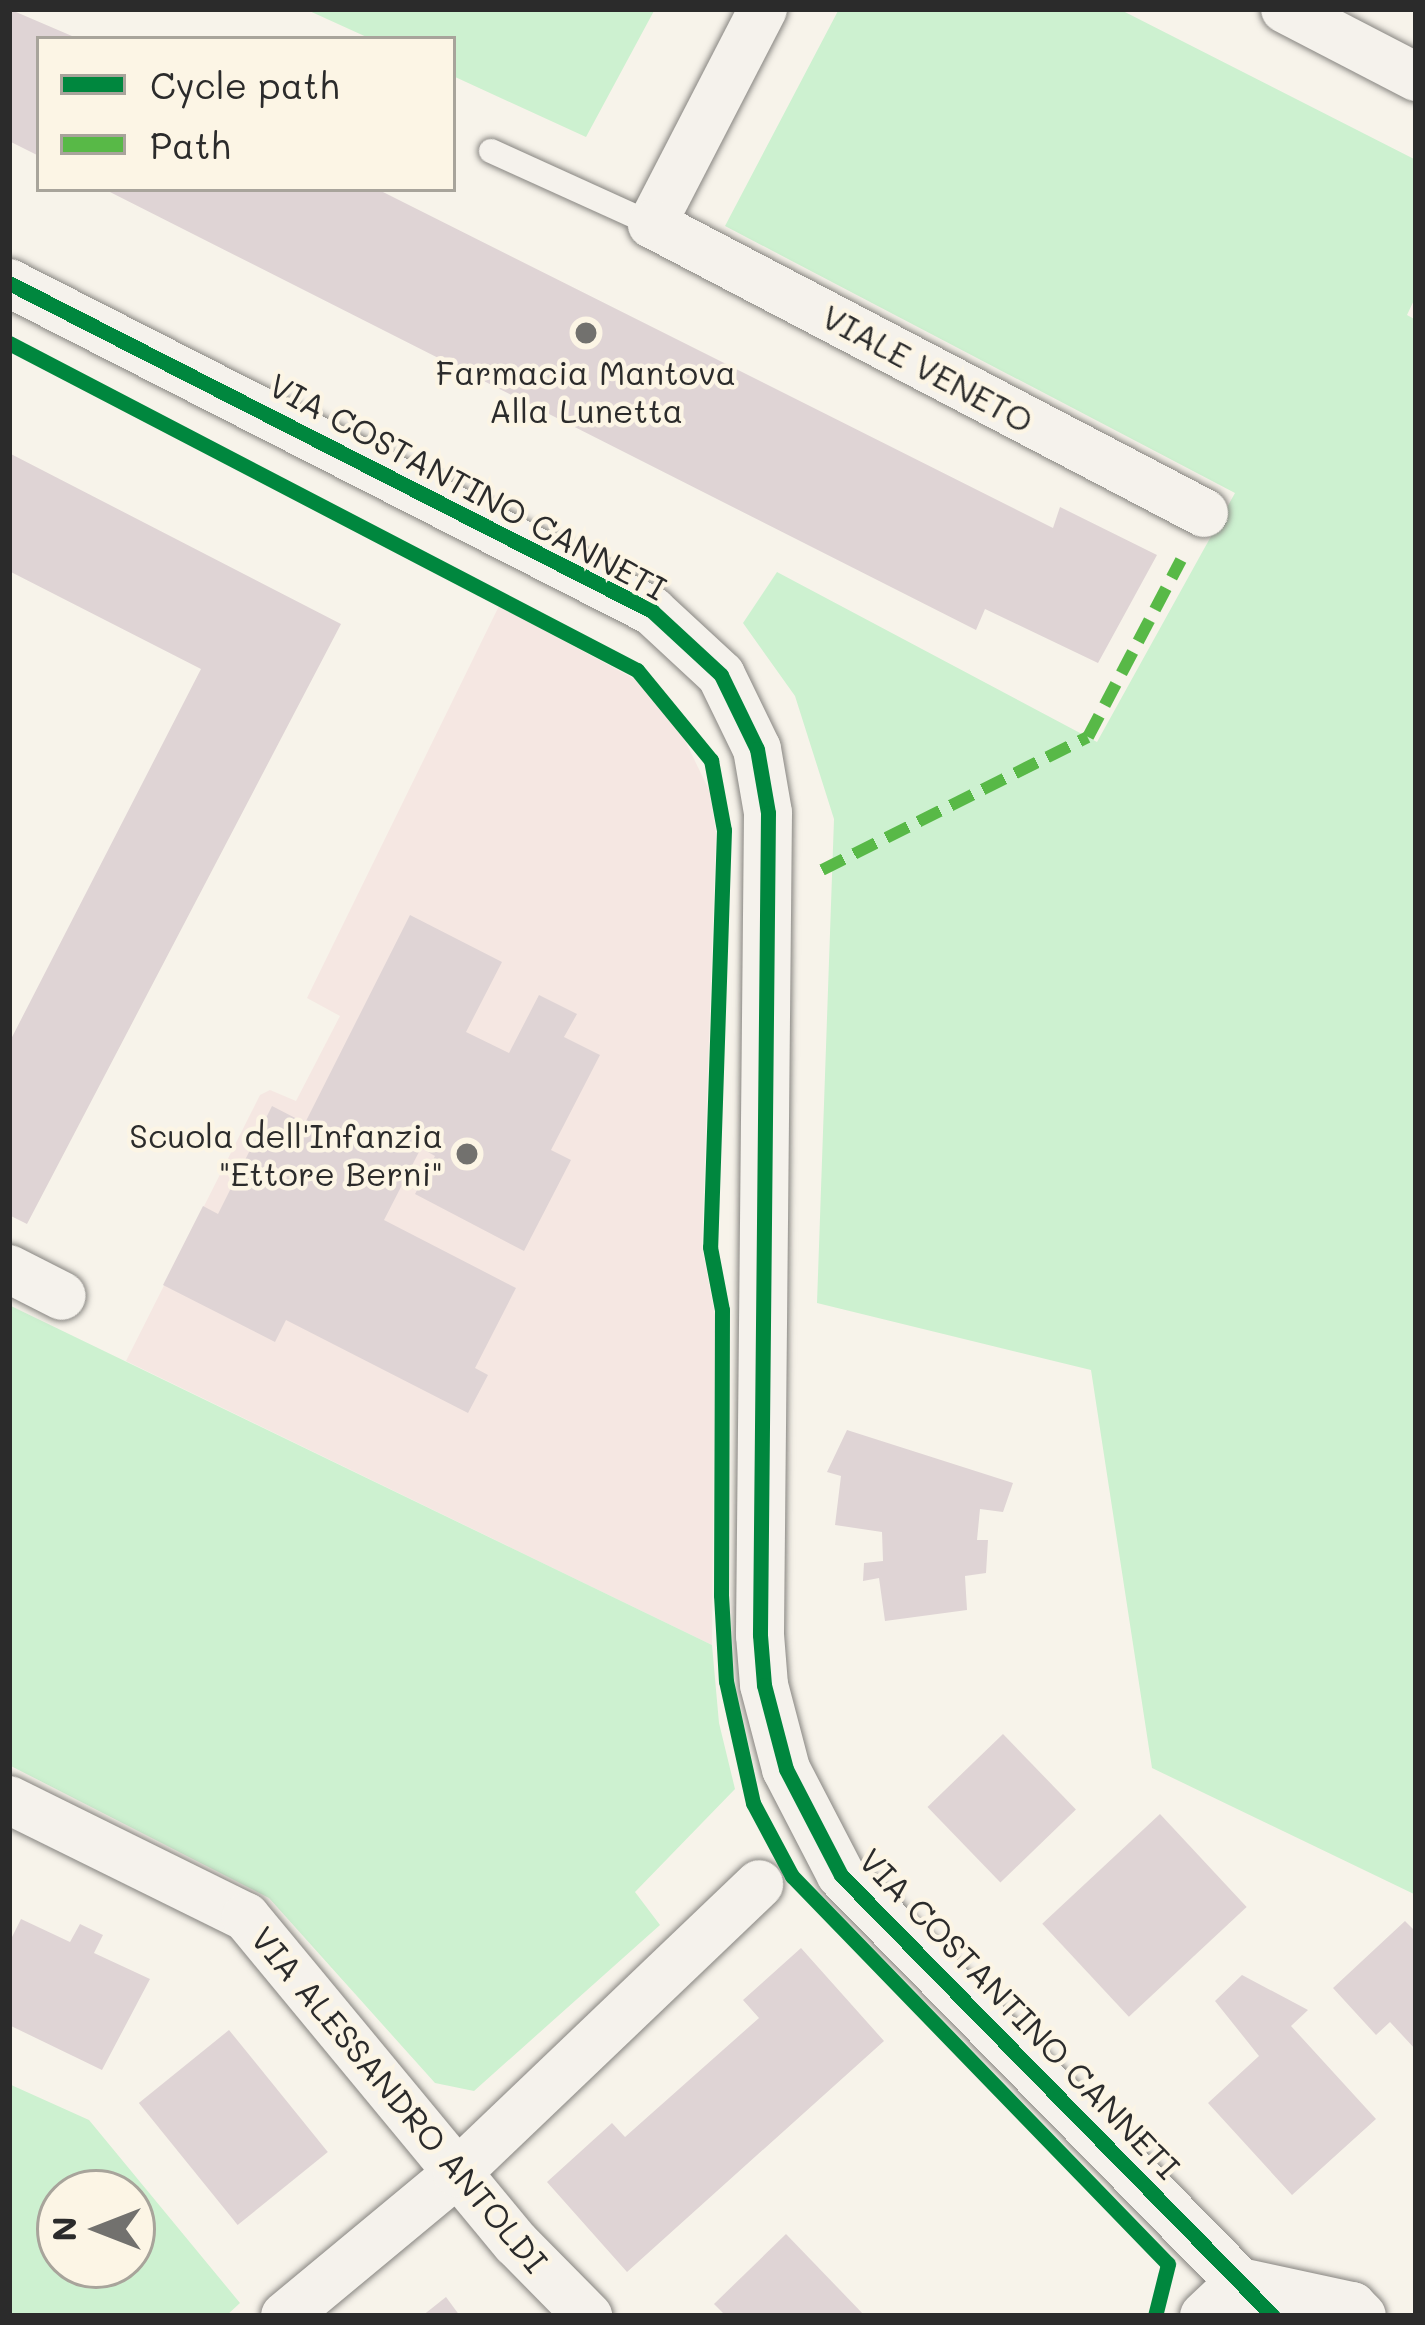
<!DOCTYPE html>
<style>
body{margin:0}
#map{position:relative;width:1425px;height:2325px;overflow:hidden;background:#f7f3ea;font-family:Mali,sans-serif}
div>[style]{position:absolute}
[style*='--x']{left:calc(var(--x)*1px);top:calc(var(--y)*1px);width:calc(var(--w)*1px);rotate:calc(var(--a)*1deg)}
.built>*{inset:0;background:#f5e7e2}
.green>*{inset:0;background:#cdf1d0}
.building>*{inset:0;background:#dfd4d5;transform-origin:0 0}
.roads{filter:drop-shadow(0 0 3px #878581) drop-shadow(0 0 3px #878581)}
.lane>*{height:24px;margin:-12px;padding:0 12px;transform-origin:12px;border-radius:12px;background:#f5f2ec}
.street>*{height:48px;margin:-24px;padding:0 24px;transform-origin:24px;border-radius:24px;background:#f5f2ec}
.quiet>*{height:12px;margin-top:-6px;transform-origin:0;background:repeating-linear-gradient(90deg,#58b947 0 24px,transparent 0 36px)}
.cycleway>*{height:15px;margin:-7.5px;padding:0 7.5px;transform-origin:7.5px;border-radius:7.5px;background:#00873e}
.dots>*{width:33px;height:33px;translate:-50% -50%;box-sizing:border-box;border:6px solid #fcf5e5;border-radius:50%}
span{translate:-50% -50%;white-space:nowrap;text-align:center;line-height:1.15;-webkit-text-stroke:9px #fcf5e5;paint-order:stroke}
.street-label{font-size:33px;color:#2b2b2b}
.poi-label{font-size:33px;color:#2b2b2b}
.right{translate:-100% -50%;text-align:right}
.frame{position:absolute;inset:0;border:12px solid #2b2b2b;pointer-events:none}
.legend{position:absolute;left:36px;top:36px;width:420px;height:156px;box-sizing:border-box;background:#fcf5e5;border:3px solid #a8a49b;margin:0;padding:15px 21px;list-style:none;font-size:36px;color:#2b2b2b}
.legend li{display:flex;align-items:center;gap:24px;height:60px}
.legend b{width:60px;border:3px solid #a8a49b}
.north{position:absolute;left:36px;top:2169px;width:120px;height:120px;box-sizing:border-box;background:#fcf5e5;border:3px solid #a8a49b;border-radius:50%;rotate:270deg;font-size:33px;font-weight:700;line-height:48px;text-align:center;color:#2b2b2b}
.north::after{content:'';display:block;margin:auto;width:42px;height:54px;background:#72716e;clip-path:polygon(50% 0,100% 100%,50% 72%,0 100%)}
</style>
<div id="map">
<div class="built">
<i style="clip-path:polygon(499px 606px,640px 682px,678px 726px,710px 792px,716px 833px,702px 1247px,715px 1315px,712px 1645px,126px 1361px,260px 1095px,270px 1090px,296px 1101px,340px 1016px,307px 998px)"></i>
</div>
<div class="green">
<i style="clip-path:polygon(305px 9px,655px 9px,586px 137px,453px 76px,453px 39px,371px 39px)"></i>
<i style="clip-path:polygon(839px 9px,1119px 9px,1416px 160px,1416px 296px,1407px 315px,1416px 320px,1416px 1895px,1152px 1768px,1091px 1370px,817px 1303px,834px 819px,795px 696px,743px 623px,777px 572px,1097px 742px,1235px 493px,725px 226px)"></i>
<i style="clip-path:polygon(9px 1305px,712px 1645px,719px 1723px,735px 1789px,635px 1892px,660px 1925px,474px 2091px,435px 2083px,269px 1898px,9px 1765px)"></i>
<i style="clip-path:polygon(evenodd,9px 2084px,89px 2120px,240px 2303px,226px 2316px,9px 2316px,9px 2084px,60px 2193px,132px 2193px,132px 2265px,60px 2265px,60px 2193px)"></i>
</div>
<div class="building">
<i style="clip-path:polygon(9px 9px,79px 39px,39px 39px,39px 156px,9px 141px)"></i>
<i style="clip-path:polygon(104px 189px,377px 189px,1053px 528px,1060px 507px,1157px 555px,1098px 663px,985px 609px,976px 630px)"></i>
<i style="clip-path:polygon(9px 453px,341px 624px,27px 1224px,9px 1215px,9px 1043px,201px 669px,9px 571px)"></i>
<i style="clip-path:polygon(410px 915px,502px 962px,466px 1032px,509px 1053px,539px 995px,577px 1014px,564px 1037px,600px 1055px,551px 1150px,571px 1160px,524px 1251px,415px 1194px,435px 1156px,421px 1148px,384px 1220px,516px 1288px,475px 1368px,488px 1375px,468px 1413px,286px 1320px,275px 1342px,163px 1285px,203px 1206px,218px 1214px,272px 1106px,305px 1123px)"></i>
<i style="clip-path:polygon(847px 1430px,1013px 1483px,1003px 1512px,980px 1509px,977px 1540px,988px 1540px,986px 1573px,965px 1576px,967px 1610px,885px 1621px,879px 1578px,863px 1581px,864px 1563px,883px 1561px,882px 1532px,835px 1525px,841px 1476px,827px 1472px)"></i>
<i style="left:1003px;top:1734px;width:105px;height:105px;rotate:46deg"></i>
<i style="left:1160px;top:1814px;width:127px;height:161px;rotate:47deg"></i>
<i style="clip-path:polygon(21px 1919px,70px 1942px,80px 1924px,103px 1935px,94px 1953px,150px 1979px,102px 2070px,9px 2025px,9px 1943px)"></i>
<i style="clip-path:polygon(1405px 1921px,1416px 1932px,1416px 2050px,1390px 2022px,1376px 2035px,1333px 1988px)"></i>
<i style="clip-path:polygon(801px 1948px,884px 2041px,627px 2272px,547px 2182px,612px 2123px,625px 2137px,759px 2018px,743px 2000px)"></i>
<i style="clip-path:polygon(1242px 1975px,1308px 2010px,1291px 2026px,1376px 2119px,1292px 2195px,1208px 2103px,1259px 2056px,1215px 2001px)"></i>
<i style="left:229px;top:2030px;width:157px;height:116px;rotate:51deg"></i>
<i style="clip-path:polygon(786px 2234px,865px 2316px,726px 2316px,714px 2304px)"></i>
<i style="clip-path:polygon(446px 2297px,460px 2316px,422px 2316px)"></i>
</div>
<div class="roads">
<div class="lane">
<i style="--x:491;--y:151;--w:177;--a:24.4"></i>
</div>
<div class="street">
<i style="--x:763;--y:9;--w:242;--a:117.3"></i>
<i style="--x:652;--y:224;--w:623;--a:27.63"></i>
<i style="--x:1285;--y:9;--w:148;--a:27.4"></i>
<i style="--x:9;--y:283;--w:722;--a:27.03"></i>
<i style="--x:652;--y:611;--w:94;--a:42.8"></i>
<i style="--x:721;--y:675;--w:82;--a:64.1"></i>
<i style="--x:757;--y:749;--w:65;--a:80.2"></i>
<i style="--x:768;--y:813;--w:822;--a:90.56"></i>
<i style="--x:760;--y:1635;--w:50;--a:85.4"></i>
<i style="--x:764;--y:1685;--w:87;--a:75.3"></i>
<i style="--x:786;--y:1769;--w:119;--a:62.6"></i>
<i style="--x:841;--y:1875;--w:617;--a:45.59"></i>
<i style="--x:9;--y:1269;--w:59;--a:27"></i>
<i style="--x:9;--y:1800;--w:264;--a:26.3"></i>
<i style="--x:246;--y:1917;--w:423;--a:50.4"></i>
<i style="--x:516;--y:2243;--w:103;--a:45.4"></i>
<i style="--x:1240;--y:2282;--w:115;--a:12.1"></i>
<i style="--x:1352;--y:2306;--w:14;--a:45"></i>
<i style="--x:285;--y:2316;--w:224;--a:-39.7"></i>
<i style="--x:457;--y:2173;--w:418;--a:-43.7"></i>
<i style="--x:1204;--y:2316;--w:50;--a:-43.4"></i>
</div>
</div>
<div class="quiet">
<i style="--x:822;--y:870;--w:297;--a:-26.6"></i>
<i style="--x:1088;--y:737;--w:200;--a:-62.3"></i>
</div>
<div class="cycleway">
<i style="--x:9;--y:283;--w:722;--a:27.03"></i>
<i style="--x:652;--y:611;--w:94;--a:42.8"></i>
<i style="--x:721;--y:675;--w:82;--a:64.1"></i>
<i style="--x:757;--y:749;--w:65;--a:80.2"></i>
<i style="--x:768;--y:813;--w:822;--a:90.56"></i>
<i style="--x:760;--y:1635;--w:50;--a:85.4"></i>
<i style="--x:764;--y:1685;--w:87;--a:75.3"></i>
<i style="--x:786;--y:1769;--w:119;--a:62.6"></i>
<i style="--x:841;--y:1875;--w:617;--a:45.59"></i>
<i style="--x:9;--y:343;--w:708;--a:27.51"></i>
<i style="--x:637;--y:670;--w:117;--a:50.6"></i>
<i style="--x:711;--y:760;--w:71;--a:79.5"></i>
<i style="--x:724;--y:830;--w:417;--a:91.9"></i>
<i style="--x:710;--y:1247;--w:64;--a:79.2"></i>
<i style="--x:722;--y:1310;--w:285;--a:90.2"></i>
<i style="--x:721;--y:1595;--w:86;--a:86.7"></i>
<i style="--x:726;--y:1681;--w:125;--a:77.5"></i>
<i style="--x:753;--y:1803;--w:83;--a:61.9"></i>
<i style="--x:792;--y:1876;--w:540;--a:45.9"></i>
<i style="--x:1168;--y:2264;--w:54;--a:104"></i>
</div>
<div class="dots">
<i style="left:586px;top:333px;background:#72716e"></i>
<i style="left:467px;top:1154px;background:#72716e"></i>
</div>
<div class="street-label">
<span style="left:928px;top:368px;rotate:28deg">VIALE VENETO</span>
<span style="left:468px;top:486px;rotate:28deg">VIA COSTANTINO CANNETI</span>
<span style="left:1020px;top:2013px;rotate:46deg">VIA COSTANTINO CANNETI</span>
<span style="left:400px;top:2099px;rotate:50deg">VIA ALESSANDRO ANTOLDI</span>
</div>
<div class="poi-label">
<span style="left:586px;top:391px">Farmacia Mantova<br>Alla Lunetta</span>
<span class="right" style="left:443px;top:1154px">Scuola dell'Infanzia<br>"Ettore Berni"</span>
</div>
<div class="frame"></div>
<ul class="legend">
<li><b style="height:15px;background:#00873e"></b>Cycle path</li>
<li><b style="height:15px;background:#58b947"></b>Path</li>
</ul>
<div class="north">N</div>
</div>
